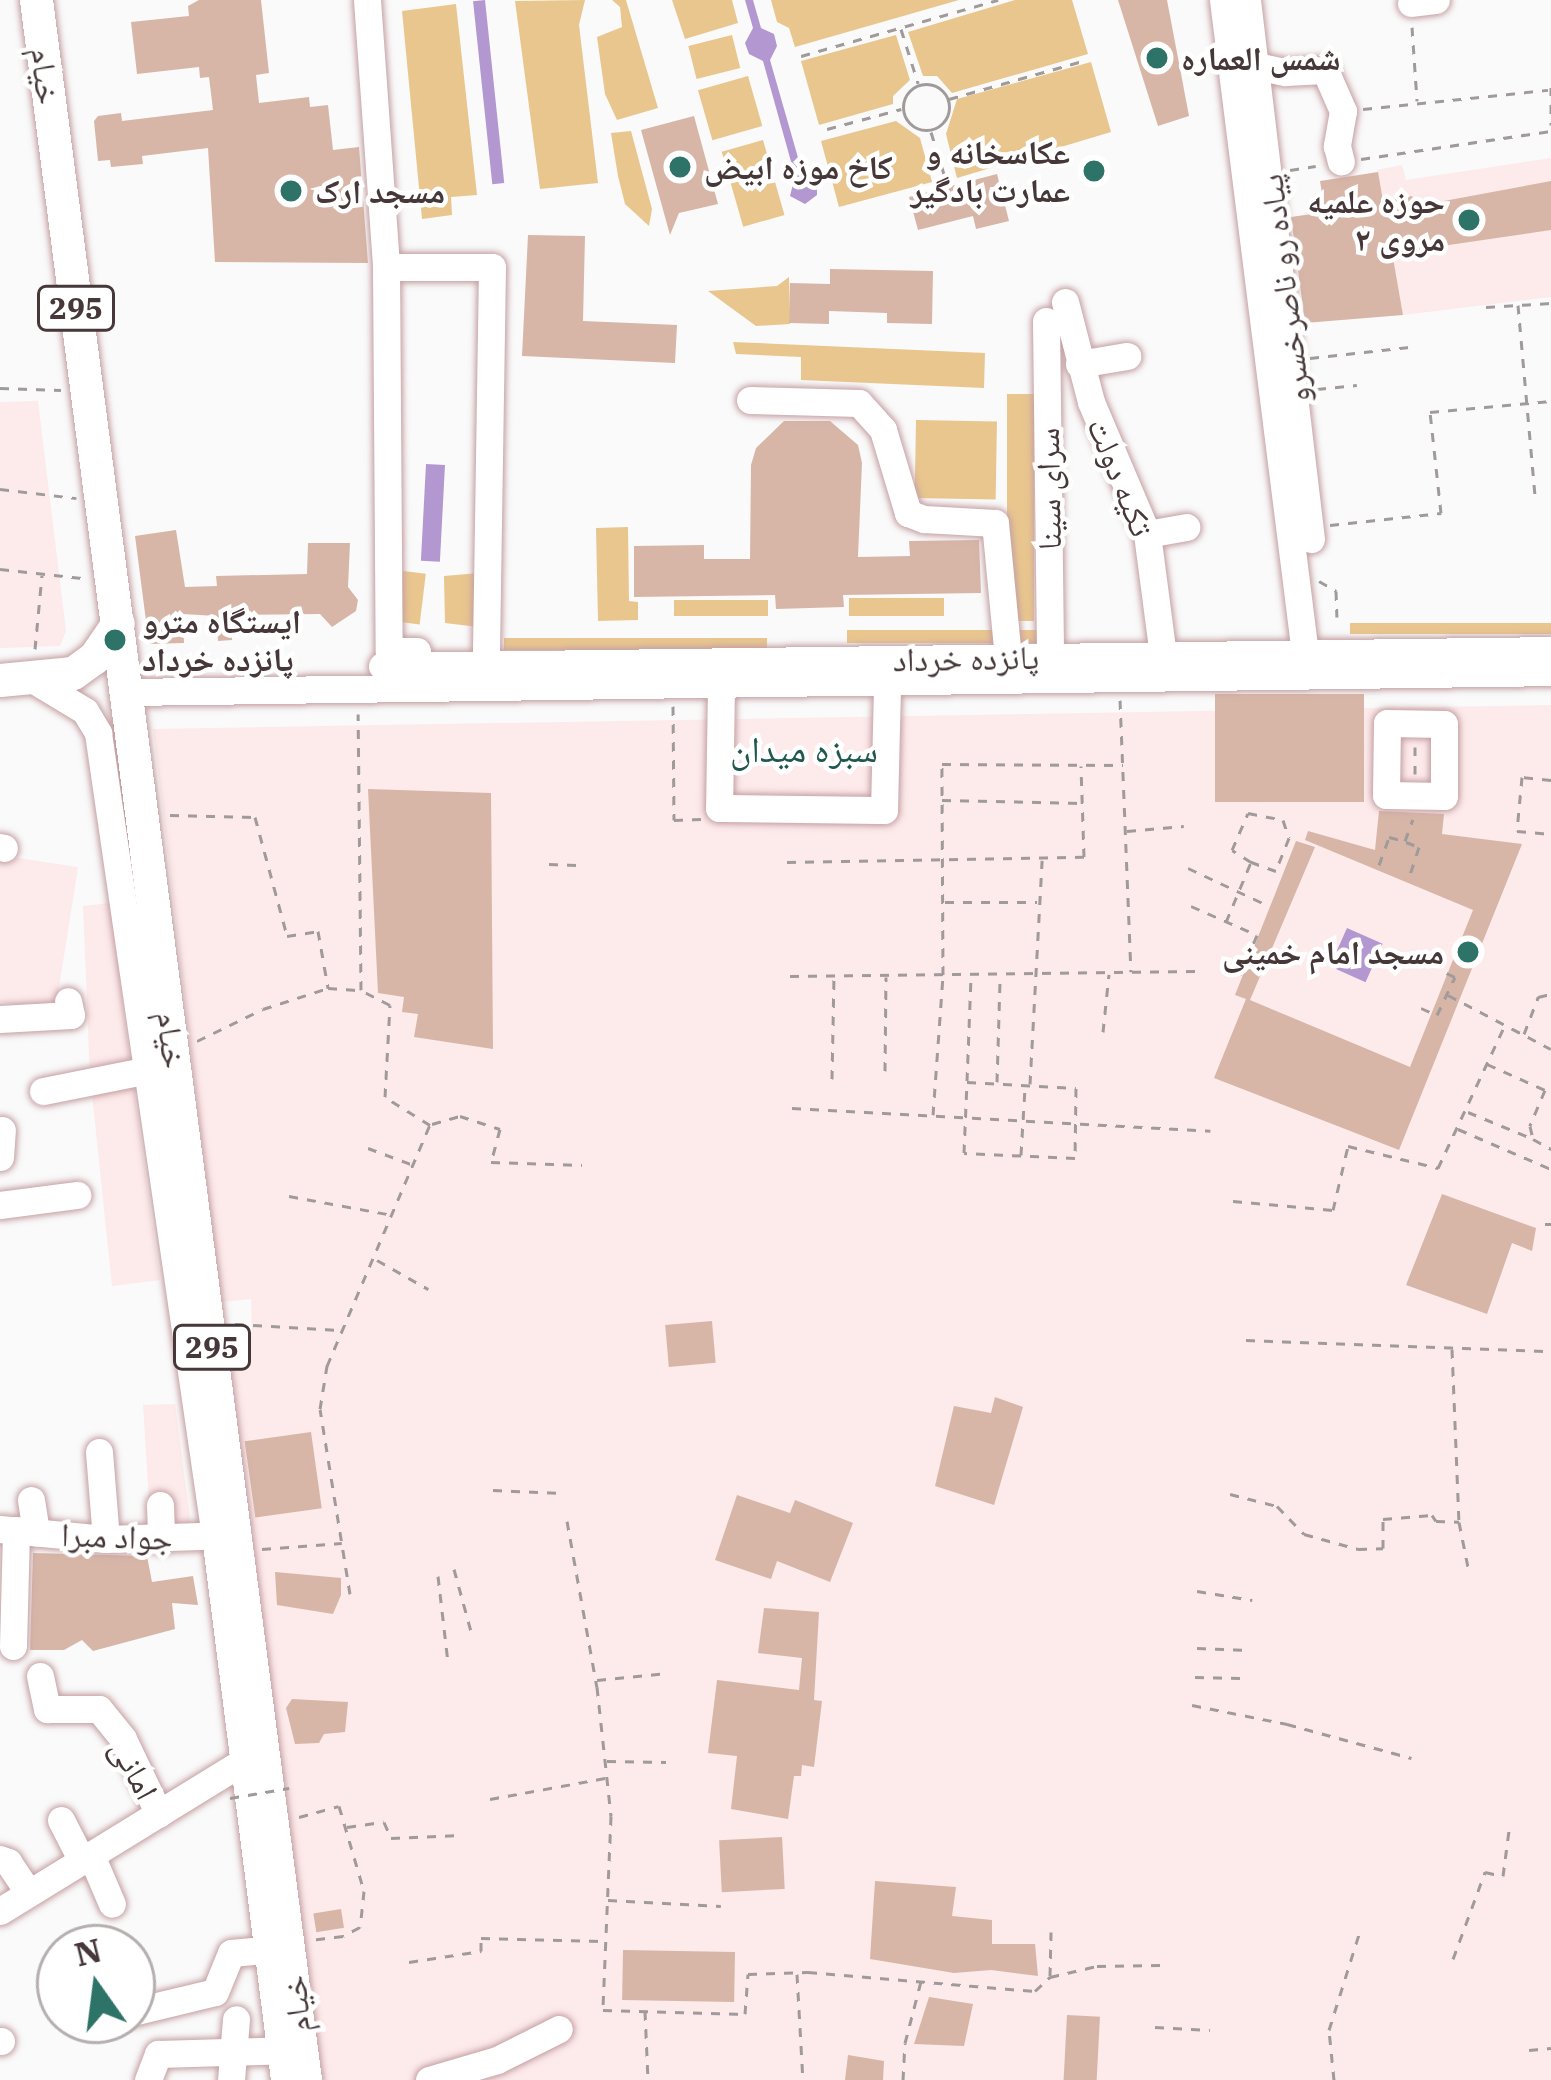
<!DOCTYPE html>
<meta charset="utf-8">
<style>
body{margin:0}
#map{position:relative;width:1551px;height:2080px;overflow:hidden;background:#fafafa;font-family:"IBM Plex Serif","Noto Naskh Arabic",serif}
div>[style]{position:absolute}
[style*='--x']{left:calc(var(--x)*1px);top:calc(var(--y)*1px);width:calc(var(--w)*1px);rotate:calc(var(--a)*1deg)}
.built>*{inset:0;background:#fdeaeb;transform-origin:0 0}
.green>*{inset:0;background:#e9c68e;transform-origin:0 0}
.water>*{inset:0;background:#b297d0;transform-origin:0 0}
.building>*{inset:0;background:#d7b6a7;transform-origin:0 0}
.path>*{height:3px;margin-top:-1.5px;transform-origin:0;background:repeating-linear-gradient(90deg,#a19a9a 0 9px,transparent 0 18px)}
.path>.ring{margin:-1.5px;padding:0;box-sizing:content-box;background:none;border:3px solid #a19a9a;border-radius:50%}
.roads{filter:drop-shadow(0 0 3px #c5a0a3) drop-shadow(0 0 3px #c5a0a3)}
.minor>*{height:27px;margin:-13.5px;padding:0 13.5px;transform-origin:13.5px;border-radius:13.5px;background:#fff}
.major>*{height:33px;margin:-16.5px;padding:0 16.5px;transform-origin:16.5px;border-radius:16.5px;background:#fff}
.path-bridge>*{height:3px;margin-top:-1.5px;transform-origin:0;background:repeating-linear-gradient(90deg,#a19a9a 0 9px,transparent 0 18px)}
.dots>*{width:33px;height:33px;translate:-50% -50%;box-sizing:border-box;border:6px solid #fff;border-radius:50%}
span{translate:-50% -50%;white-space:nowrap;text-align:center;line-height:1.15;-webkit-text-stroke:9px #fff;paint-order:stroke}
.shield-label span{padding:3px 9px;background:#fff;border:3px solid;border-radius:9px;-webkit-text-stroke-width:0}
.shield-label{font-size:30px;color:#463738;font-weight:700}
.poi-label{font-size:33px;color:#463738;font-weight:700}
.left{translate:0 -50%;text-align:left}
.right{translate:-100% -50%;text-align:right}
.street-label{font-size:33px;color:#463738}
.neighbourhood-label{font-size:36px;color:#20574e}
.north{position:absolute;left:36px;top:1924px;width:120px;height:120px;box-sizing:border-box;background:#fff;border:3px solid #b5afaf;border-radius:50%;rotate:346deg;font-size:33px;font-weight:700;line-height:48px;text-align:center;color:#463738}
.north::after{content:'';display:block;margin:auto;width:42px;height:54px;background:#2e7367;clip-path:polygon(50% 0,100% 100%,50% 72%,0 100%)}
</style>
<div id="map">
<div class="built">
<i style="clip-path:polygon(1551px 158px,1551px 297px,1403px 315px,1377px 170px,1402px 165px,1406px 180px)"></i>
<i style="clip-path:polygon(38px 401px,66px 631px,60px 646px,0 648px,0 402px)"></i>
<i style="clip-path:polygon(1551px 705px,1551px 2080px,323px 2080px,297px 1928px,223px 1330px,252px 1332px,251px 1299px,221px 1302px,153px 729px)"></i>
<i style="left:0;top:855px;width:79px;height:145px;rotate:9deg"></i>
<i style="clip-path:polygon(110px 903px,131px 1070px,90px 1079px,83px 906px)"></i>
<i style="clip-path:polygon(132px 1076px,160px 1280px,112px 1286px,91px 1084px)"></i>
<i style="clip-path:polygon(175px 1404px,192px 1533px,151px 1534px,143px 1405px)"></i>
</div>
<div class="green">
<i style="clip-path:polygon(585px 0,579px 25px,598px 183px,540px 189px,515px 1px)"></i>
<i style="clip-path:polygon(612px 0,626px 0,658px 108px,617px 120px,605px 94px,597px 37px,622px 27px,620px 7px)"></i>
<i style="clip-path:polygon(672px 0,732px 0,738px 23px,685px 39px)"></i>
<i style="clip-path:polygon(771px 0,959px 0,795px 47px,789px 28px,777px 22px)"></i>
<i style="clip-path:polygon(1015px 0,1072px 0,1088px 54px,952px 93px,937px 76px,923px 76px,908px 32px)"></i>
<i style="clip-path:polygon(456px 4px,477px 195px,451px 197px,452px 215px,422px 219px,402px 11px)"></i>
<i style="left:732px;top:35px;width:34px;height:45px;rotate:76deg"></i>
<i style="clip-path:polygon(896px 35px,910px 80px,893px 96px,893px 104px,819px 125px,801px 61px)"></i>
<i style="clip-path:polygon(1091px 62px,1111px 132px,957px 178px,946px 134px,957px 99px)"></i>
<i style="left:748px;top:76px;width:52px;height:52px;rotate:74deg"></i>
<i style="clip-path:polygon(896px 121px,920px 138px,932px 182px,839px 207px,821px 141px)"></i>
<i style="clip-path:polygon(631px 131px,652px 209px,649px 226px,625px 204px,618px 176px,611px 133px)"></i>
<i style="left:763px;top:140px;width:78px;height:43px;rotate:74deg"></i>
<i style="clip-path:polygon(789px 277px,790px 324px,756px 326px,708px 291px,777px 286px)"></i>
<i style="clip-path:polygon(733px 342px,985px 353px,984px 388px,801px 380px,801px 357px,736px 354px)"></i>
<i style="left:1007px;top:394px;width:27px;height:227px"></i>
<i style="left:916px;top:420px;width:81px;height:78px;rotate:1deg"></i>
<i style="clip-path:polygon(628px 527px,629px 601px,638px 602px,638px 620px,598px 621px,596px 528px)"></i>
<i style="left:403px;top:571px;width:23px;height:51px;rotate:7deg"></i>
<i style="clip-path:polygon(479px 573px,478px 627px,445px 623px,444px 576px)"></i>
<i style="left:944px;top:598px;width:18px;height:95px;rotate:90deg"></i>
<i style="left:768px;top:600px;width:16px;height:94px;rotate:90deg"></i>
<i style="left:1551px;top:623px;width:11px;height:201px;rotate:90deg"></i>
<i style="left:1039px;top:630px;width:13px;height:192px;rotate:90deg"></i>
<i style="left:767px;top:638px;width:12px;height:263px;rotate:90deg"></i>
</div>
<div class="water">
<i style="left:485px;top:0;width:184px;height:12px;rotate:84deg"></i>
<i style="clip-path:polygon(745px 0,753px 0,761px 28px,774px 34px,777px 46px,770px 60px,803px 175px,817px 188px,817px 195px,805px 204px,790px 196px,795px 176px,763px 61px,749px 54px,745px 43px,753px 28px)"></i>
<i style="left:426px;top:464px;width:19px;height:97px;rotate:3deg"></i>
<i style="left:1347px;top:928px;width:39px;height:42px;rotate:24deg"></i>
</div>
<div class="building">
<i style="clip-path:polygon(199px 0,261px 0,269px 73px,256px 75px,259px 103px,309px 97px,310px 107px,328px 105px,333px 150px,359px 147px,368px 263px,215px 262px,208px 148px,142px 156px,143px 164px,111px 167px,110px 160px,98px 161px,94px 121px,98px 116px,121px 113px,122px 121px,213px 110px,209px 77px,200px 78px,199px 67px,137px 74px,131px 22px,189px 16px,188px 6px)"></i>
<i style="clip-path:polygon(1118px 0,1167px 0,1189px 116px,1158px 126px)"></i>
<i style="clip-path:polygon(694px 116px,718px 204px,679px 213px,670px 235px,641px 130px)"></i>
<i style="clip-path:polygon(1378px 172px,1383px 201px,1412px 196px,1417px 206px,1551px 181px,1551px 230px,1442px 246px,1425px 254px,1389px 235px,1403px 315px,1305px 323px,1291px 217px,1325px 212px,1320px 181px)"></i>
<i style="clip-path:polygon(997px 174px,1009px 221px,976px 229px,973px 216px,918px 230px,909px 197px)"></i>
<i style="clip-path:polygon(528px 235px,585px 236px,583px 321px,677px 325px,675px 363px,522px 356px)"></i>
<i style="clip-path:polygon(830px 269px,933px 271px,932px 324px,887px 323px,887px 313px,829px 311px,829px 324px,789px 323px,790px 283px,830px 284px)"></i>
<i style="clip-path:polygon(784px 421px,830px 421px,858px 445px,862px 463px,858px 557px,910px 556px,909px 541px,979px 540px,981px 593px,843px 595px,844px 607px,776px 609px,775px 595px,634px 597px,634px 546px,704px 545px,704px 559px,750px 559px,751px 465px,756px 448px)"></i>
<i style="clip-path:polygon(176px 530px,185px 587px,217px 586px,216px 576px,307px 574px,308px 543px,350px 543px,348px 587px,358px 600px,356px 611px,332px 627px,320px 614px,231px 615px,232px 640px,218px 641px,216px 616px,183px 614px,184px 643px,149px 644px,135px 536px)"></i>
<i style="left:1364px;top:694px;width:108px;height:149px;rotate:90deg"></i>
<i style="clip-path:polygon(368px 789px,491px 793px,493px 1049px,414px 1037px,418px 1014px,402px 1012px,404px 997px,378px 993px)"></i>
<i style="clip-path:polygon(1379px 811px,1444px 814px,1442px 834px,1522px 844px,1399px 1150px,1214px 1078px,1246px 999px,1235px 995px,1296px 841px,1315px 847px,1250px 1000px,1410px 1067px,1473px 910px,1305px 840px,1308px 831px,1375px 850px)"></i>
<i style="clip-path:polygon(1442px 1194px,1536px 1228px,1532px 1251px,1512px 1243px,1487px 1314px,1406px 1285px)"></i>
<i style="left:712px;top:1321px;width:42px;height:47px;rotate:85deg"></i>
<i style="clip-path:polygon(995px 1397px,1023px 1407px,994px 1505px,935px 1486px,954px 1406px,991px 1413px)"></i>
<i style="left:311px;top:1432px;width:77px;height:67px;rotate:82deg"></i>
<i style="clip-path:polygon(737px 1495px,790px 1513px,795px 1500px,853px 1523px,830px 1582px,777px 1561px,771px 1579px,715px 1560px)"></i>
<i style="clip-path:polygon(33px 1553px,147px 1556px,152px 1582px,193px 1576px,198px 1605px,172px 1603px,175px 1629px,93px 1651px,82px 1640px,64px 1650px,30px 1650px)"></i>
<i style="clip-path:polygon(275px 1572px,341px 1578px,341px 1595px,333px 1614px,277px 1605px)"></i>
<i style="clip-path:polygon(764px 1608px,819px 1612px,814px 1700px,822px 1701px,814px 1767px,802px 1765px,801px 1776px,794px 1776px,788px 1819px,731px 1809px,737px 1756px,708px 1753px,717px 1680px,799px 1690px,802px 1658px,758px 1653px)"></i>
<i style="clip-path:polygon(292px 1699px,348px 1702px,345px 1732px,324px 1734px,319px 1743px,295px 1744px,286px 1708px)"></i>
<i style="left:782px;top:1837px;width:52px;height:63px;rotate:87deg"></i>
<i style="clip-path:polygon(875px 1881px,956px 1887px,952px 1916px,992px 1920px,992px 1944px,1035px 1944px,1038px 1976px,991px 1970px,954px 1973px,870px 1959px)"></i>
<i style="left:341px;top:1909px;width:19px;height:28px;rotate:81deg"></i>
<i style="left:623px;top:1950px;width:112px;height:50px;rotate:1deg"></i>
<i style="clip-path:polygon(929px 1997px,973px 2004px,964px 2046px,914px 2044px)"></i>
<i style="left:1067px;top:2015px;width:33px;height:65px;rotate:3deg"></i>
<i style="clip-path:polygon(848px 2055px,884px 2061px,883px 2080px,845px 2080px)"></i>
</div>
<div class="path">
<i style="--x:1412;--y:27;--w:74;--a:86.1"></i>
<i style="--x:901;--y:29;--w:57;--a:72.5"></i>
<i style="--x:801;--y:56;--w:205;--a:-15.9"></i>
<i class="ring" style="left:903px;top:84px;width:43px;height:43px"></i>
<i style="--x:1551;--y:87;--w:38;--a:90"></i>
<i style="--x:949;--y:99;--w:138;--a:-15.9"></i>
<i style="--x:1363;--y:109;--w:186;--a:-5.9"></i>
<i style="--x:827;--y:129;--w:77;--a:-15.1"></i>
<i style="--x:931;--y:132;--w:44;--a:72.8"></i>
<i style="--x:1361;--y:159;--w:192;--a:-8.4"></i>
<i style="--x:1290;--y:170;--w:26;--a:-9"></i>
<i style="--x:1518;--y:305;--w:191;--a:84.9"></i>
<i style="--x:1486;--y:307;--w:65;--a:-3.5"></i>
<i style="--x:1310;--y:358;--w:100;--a:-6.3"></i>
<i style="--x:0;--y:388;--w:61;--a:1.9"></i>
<i style="--x:1317;--y:389;--w:40;--a:-5.7"></i>
<i style="--x:0;--y:489;--w:77;--a:6.8"></i>
<i style="--x:1330;--y:525;--w:112;--a:-6.2"></i>
<i style="--x:1441;--y:513;--w:102;--a:-96.2"></i>
<i style="--x:1430;--y:412;--w:121;--a:-5.2"></i>
<i style="--x:0;--y:569;--w:82;--a:6.3"></i>
<i style="--x:1319;--y:581;--w:20;--a:30"></i>
<i style="--x:1336;--y:591;--w:26;--a:88"></i>
<i style="--x:35;--y:649;--w:74;--a:-84.6"></i>
<i style="--x:1120;--y:700;--w:272;--a:87.7"></i>
<i style="--x:673;--y:706;--w:114;--a:89.5"></i>
<i style="--x:674;--y:820;--w:27;--a:-2"></i>
<i style="--x:1415;--y:774;--w:27;--a:-90"></i>
<i style="--x:1551;--y:780;--w:29;--a:-174"></i>
<i style="--x:1522;--y:777;--w:54;--a:95.3"></i>
<i style="--x:1517;--y:831;--w:34;--a:5"></i>
<i style="--x:942;--y:800;--w:139;--a:1.2"></i>
<i style="--x:170;--y:815;--w:85;--a:1.3"></i>
<i style="--x:255;--y:817;--w:123;--a:74.9"></i>
<i style="--x:287;--y:936;--w:31;--a:-9"></i>
<i style="--x:318;--y:931;--w:58;--a:80"></i>
<i style="--x:1127;--y:831;--w:57;--a:-5"></i>
<i style="--x:1406;--y:842;--w:14;--a:21"></i>
<i style="--x:1419;--y:847;--w:32;--a:108"></i>
<i style="--x:787;--y:862;--w:297;--a:-1"></i>
<i style="--x:1084;--y:857;--w:91;--a:-91.9"></i>
<i style="--x:549;--y:864;--w:34;--a:2"></i>
<i style="--x:1379;--y:865;--w:30;--a:-70"></i>
<i style="--x:1389;--y:837;--w:16;--a:14"></i>
<i style="--x:1405;--y:841;--w:23;--a:-70"></i>
<i style="--x:1188;--y:868;--w:89;--a:25.1"></i>
<i style="--x:945;--y:902;--w:92;--a:0"></i>
<i style="--x:1191;--y:906;--w:72;--a:23.7"></i>
<i style="--x:1257;--y:935;--w:43;--a:113"></i>
<i style="--x:1226;--y:922;--w:65;--a:-67.4"></i>
<i style="--x:1251;--y:862;--w:22;--a:-148"></i>
<i style="--x:1232;--y:850;--w:40;--a:-66.6"></i>
<i style="--x:1248;--y:813;--w:36;--a:11"></i>
<i style="--x:1283;--y:820;--w:19;--a:72"></i>
<i style="--x:1289;--y:838;--w:35;--a:112"></i>
<i style="--x:1276;--y:871;--w:27;--a:-160"></i>
<i style="--x:790;--y:976;--w:406;--a:-0.7"></i>
<i style="--x:1448;--y:995;--w:116;--a:27.7"></i>
<i style="--x:1421;--y:1008;--w:17;--a:24"></i>
<i style="--x:1437;--y:1015;--w:42;--a:-64.7"></i>
<i style="--x:1455;--y:977;--w:14;--a:-155"></i>
<i style="--x:1103;--y:1032;--w:58;--a:-84.1"></i>
<i style="--x:1524;--y:1034;--w:40;--a:-69"></i>
<i style="--x:1538;--y:997;--w:13;--a:-13"></i>
<i style="--x:197;--y:1041;--w:73;--a:-25.9"></i>
<i style="--x:263;--y:1009;--w:68;--a:-17.9"></i>
<i style="--x:328;--y:988;--w:29;--a:4"></i>
<i style="--x:1487;--y:1064;--w:64;--a:24.1"></i>
<i style="--x:1545;--y:1090;--w:39;--a:113"></i>
<i style="--x:1530;--y:1126;--w:13;--a:77"></i>
<i style="--x:1533;--y:1139;--w:21;--a:29"></i>
<i style="--x:885;--y:1071;--w:94;--a:-89.4"></i>
<i style="--x:832;--y:1079;--w:101;--a:-88.9"></i>
<i style="--x:967;--y:1081;--w:105;--a:-87.8"></i>
<i style="--x:967;--y:1082;--w:109;--a:3.2"></i>
<i style="--x:1076;--y:1088;--w:70;--a:90.8"></i>
<i style="--x:1075;--y:1158;--w:111;--a:-177.4"></i>
<i style="--x:964;--y:1153;--w:71;--a:-87.6"></i>
<i style="--x:997;--y:1082;--w:104;--a:-88.3"></i>
<i style="--x:1030;--y:1084;--w:224;--a:-86.9"></i>
<i style="--x:792;--y:1108;--w:419;--a:3.1"></i>
<i style="--x:1468;--y:1112;--w:68;--a:22.4"></i>
<i style="--x:933;--y:1115;--w:140;--a:-85.9"></i>
<i style="--x:943;--y:975;--w:211;--a:-90.3"></i>
<i style="--x:942;--y:764;--w:181;--a:0.3"></i>
<i style="--x:432;--y:1124;--w:29;--a:-16"></i>
<i style="--x:460;--y:1116;--w:42;--a:18"></i>
<i style="--x:500;--y:1129;--w:34;--a:105"></i>
<i style="--x:491;--y:1162;--w:91;--a:1.9"></i>
<i style="--x:1458;--y:1129;--w:101;--a:23.3"></i>
<i style="--x:368;--y:1148;--w:46;--a:20.4"></i>
<i style="--x:1021;--y:1155;--w:68;--a:-86.6"></i>
<i style="--x:289;--y:1196;--w:106;--a:10.4"></i>
<i style="--x:1233;--y:1201;--w:100;--a:5.1"></i>
<i style="--x:1333;--y:1210;--w:66;--a:-76.8"></i>
<i style="--x:1348;--y:1146;--w:93;--a:13.7"></i>
<i style="--x:1438;--y:1168;--w:158;--a:-64.9"></i>
<i style="--x:1545;--y:1224;--w:6;--a:0"></i>
<i style="--x:377;--y:1260;--w:59;--a:29.6"></i>
<i style="--x:235;--y:1324;--w:104;--a:3.3"></i>
<i style="--x:1246;--y:1340;--w:305;--a:2.1"></i>
<i style="--x:1452;--y:1349;--w:171;--a:87.7"></i>
<i style="--x:493;--y:1490;--w:70;--a:2.5"></i>
<i style="--x:1230;--y:1494;--w:49;--a:14.3"></i>
<i style="--x:1277;--y:1506;--w:39;--a:46"></i>
<i style="--x:1304;--y:1534;--w:56;--a:15.5"></i>
<i style="--x:1358;--y:1549;--w:25;--a:-2"></i>
<i style="--x:1383;--y:1548;--w:29;--a:-90"></i>
<i style="--x:1383;--y:1519;--w:49;--a:-4.7"></i>
<i style="--x:1432;--y:1515;--w:7;--a:56"></i>
<i style="--x:1436;--y:1521;--w:23;--a:2"></i>
<i style="--x:1459;--y:1522;--w:51;--a:78.7"></i>
<i style="--x:567;--y:1521;--w:169;--a:79.8"></i>
<i style="--x:597;--y:1687;--w:130;--a:83.8"></i>
<i style="--x:611;--y:1816;--w:194;--a:92.4"></i>
<i style="--x:603;--y:2010;--w:142;--a:1.6"></i>
<i style="--x:745;--y:2014;--w:40;--a:-85.7"></i>
<i style="--x:748;--y:1974;--w:60;--a:-1.9"></i>
<i style="--x:808;--y:1972;--w:228;--a:4.8"></i>
<i style="--x:1035;--y:1991;--w:21;--a:-43"></i>
<i style="--x:1050;--y:1977;--w:48;--a:-13.2"></i>
<i style="--x:1097;--y:1966;--w:63;--a:-0.9"></i>
<i style="--x:262;--y:1549;--w:80;--a:-4.3"></i>
<i style="--x:454;--y:1569;--w:68;--a:74.7"></i>
<i style="--x:438;--y:1576;--w:88;--a:83.4"></i>
<i style="--x:1197;--y:1591;--w:56;--a:9.3"></i>
<i style="--x:350;--y:1594;--w:187;--a:-99.2"></i>
<i style="--x:320;--y:1409;--w:44;--a:-80.8"></i>
<i style="--x:327;--y:1366;--w:262;--a:-66.9"></i>
<i style="--x:430;--y:1125;--w:53;--a:-148.1"></i>
<i style="--x:385;--y:1097;--w:92;--a:-86.9"></i>
<i style="--x:390;--y:1005;--w:33;--a:-153"></i>
<i style="--x:361;--y:990;--w:276;--a:-90.6"></i>
<i style="--x:1197;--y:1648;--w:51;--a:2.2"></i>
<i style="--x:1195;--y:1677;--w:45;--a:1.3"></i>
<i style="--x:597;--y:1680;--w:71;--a:-5.6"></i>
<i style="--x:1192;--y:1705;--w:97;--a:11.3"></i>
<i style="--x:1287;--y:1724;--w:129;--a:15.3"></i>
<i style="--x:607;--y:1761;--w:59;--a:1"></i>
<i style="--x:490;--y:1799;--w:117;--a:-10.3"></i>
<i style="--x:299;--y:1817;--w:41;--a:-15.4"></i>
<i style="--x:339;--y:1806;--w:89;--a:73.6"></i>
<i style="--x:364;--y:1891;--w:36;--a:96"></i>
<i style="--x:360;--y:1927;--w:19;--a:152"></i>
<i style="--x:343;--y:1936;--w:33;--a:173"></i>
<i style="--x:347;--y:1827;--w:37;--a:-8"></i>
<i style="--x:384;--y:1822;--w:17;--a:66"></i>
<i style="--x:391;--y:1838;--w:70;--a:-2.5"></i>
<i style="--x:608;--y:1900;--w:113;--a:3"></i>
<i style="--x:1453;--y:1959;--w:93;--a:-69.8"></i>
<i style="--x:1485;--y:1872;--w:18;--a:13"></i>
<i style="--x:1503;--y:1876;--w:53;--a:-82.5"></i>
<i style="--x:409;--y:1962;--w:73;--a:-8.7"></i>
<i style="--x:481;--y:1951;--w:13;--a:-90"></i>
<i style="--x:481;--y:1938;--w:121;--a:1.4"></i>
<i style="--x:797;--y:1974;--w:106;--a:86.8"></i>
<i style="--x:1050;--y:1976;--w:44;--a:-88.7"></i>
<i style="--x:645;--y:2011;--w:69;--a:87.5"></i>
<i style="--x:1155;--y:2027;--w:55;--a:3.1"></i>
<i style="--x:1529;--y:2050;--w:22;--a:-5"></i>
<i style="--x:903;--y:2080;--w:37;--a:-87"></i>
<i style="--x:905;--y:2043;--w:64;--a:-75.5"></i>
<i style="--x:1334;--y:2080;--w:50;--a:-95.7"></i>
<i style="--x:1329;--y:2030;--w:107;--a:-72.6"></i>
</div>
<div class="roads">
<div class="minor">
<i style="--x:367;--y:0;--w:268;--a:85.9"></i>
<i style="--x:386;--y:267;--w:384;--a:89.6"></i>
<i style="--x:389;--y:651;--w:28;--a:0"></i>
<i style="--x:1223;--y:0;--w:659;--a:82.85"></i>
<i style="--x:1247;--y:0;--w:543;--a:83.23"></i>
<i style="--x:1411;--y:3;--w:25;--a:-7"></i>
<i style="--x:1256;--y:66;--w:30;--a:12"></i>
<i style="--x:1285;--y:72;--w:40;--a:-2.9"></i>
<i style="--x:1325;--y:70;--w:45;--a:66.3"></i>
<i style="--x:1343;--y:111;--w:36;--a:100"></i>
<i style="--x:1337;--y:146;--w:16;--a:76"></i>
<i style="--x:386;--y:267;--w:106;--a:0"></i>
<i style="--x:492;--y:267;--w:385;--a:90.9"></i>
<i style="--x:1065;--y:302;--w:103;--a:75.4"></i>
<i style="--x:1091;--y:402;--w:143;--a:67"></i>
<i style="--x:1147;--y:534;--w:123;--a:82.5"></i>
<i style="--x:1046;--y:321;--w:336;--a:89.3"></i>
<i style="--x:1079;--y:364;--w:49;--a:-9.5"></i>
<i style="--x:750;--y:400;--w:109;--a:1.6"></i>
<i style="--x:859;--y:403;--w:36;--a:48"></i>
<i style="--x:883;--y:430;--w:87;--a:73.2"></i>
<i style="--x:908;--y:513;--w:17;--a:21"></i>
<i style="--x:924;--y:519;--w:71;--a:3.2"></i>
<i style="--x:995;--y:523;--w:135;--a:84.5"></i>
<i style="--x:1147;--y:534;--w:40;--a:-10"></i>
<i style="--x:382;--y:666;--w:1169;--a:-0.78"></i>
<i style="--x:32;--y:679;--w:62;--a:31.1"></i>
<i style="--x:85;--y:711;--w:26;--a:59"></i>
<i style="--x:98;--y:733;--w:811;--a:81.71"></i>
<i style="--x:215;--y:1536;--w:548;--a:82.77"></i>
<i style="--x:721;--y:686;--w:122;--a:90.9"></i>
<i style="--x:719;--y:808;--w:165;--a:0.7"></i>
<i style="--x:884;--y:810;--w:127;--a:-88.6"></i>
<i style="--x:127;--y:692;--w:1424;--a:-0.8"></i>
<i style="--x:1387;--y:723;--w:57;--a:1"></i>
<i style="--x:1444;--y:724;--w:72;--a:90"></i>
<i style="--x:1444;--y:796;--w:58;--a:-179"></i>
<i style="--x:1386;--y:795;--w:72;--a:-89.2"></i>
<i style="--x:0;--y:847;--w:4;--a:14"></i>
<i style="--x:0;--y:1019;--w:71;--a:-3.2"></i>
<i style="--x:71;--y:1015;--w:14;--a:-102"></i>
<i style="--x:43;--y:1091;--w:122;--a:-11.3"></i>
<i style="--x:0;--y:1157;--w:27;--a:-86"></i>
<i style="--x:0;--y:1205;--w:78;--a:-7.4"></i>
<i style="--x:99;--y:1452;--w:87;--a:85.4"></i>
<i style="--x:31;--y:1500;--w:33;--a:81"></i>
<i style="--x:160;--y:1505;--w:35;--a:88"></i>
<i style="--x:0;--y:1529;--w:106;--a:5.4"></i>
<i style="--x:106;--y:1539;--w:125;--a:-1.8"></i>
<i style="--x:13;--y:1646;--w:116;--a:-88.5"></i>
<i style="--x:40;--y:1676;--w:34;--a:78"></i>
<i style="--x:47;--y:1709;--w:52;--a:0"></i>
<i style="--x:99;--y:1709;--w:38;--a:51"></i>
<i style="--x:123;--y:1739;--w:83;--a:64.4"></i>
<i style="--x:61;--y:1820;--w:46;--a:62.9"></i>
<i style="--x:91;--y:1855;--w:53;--a:66.8"></i>
<i style="--x:0;--y:1859;--w:9;--a:21"></i>
<i style="--x:8;--y:1862;--w:37;--a:56"></i>
<i style="--x:0;--y:1911;--w:302;--a:-31.6"></i>
<i style="--x:132;--y:2012;--w:85;--a:-13.5"></i>
<i style="--x:215;--y:1992;--w:42;--a:-67.7"></i>
<i style="--x:231;--y:1953;--w:55;--a:-5.2"></i>
<i style="--x:0;--y:2041;--w:1;--a:0"></i>
<i style="--x:148;--y:2080;--w:28;--a:-69"></i>
<i style="--x:158;--y:2054;--w:136;--a:-1.7"></i>
<i style="--x:231;--y:2080;--w:61;--a:-85.3"></i>
<i style="--x:429;--y:2080;--w:71;--a:-16.4"></i>
<i style="--x:497;--y:2060;--w:69;--a:-26.6"></i>
</div>
<div class="major">
<i style="--x:36;--y:0;--w:2097;--a:82.63"></i>
<i style="--x:0;--y:680;--w:73;--a:-5.5"></i>
<i style="--x:73;--y:673;--w:26;--a:-36"></i>
<i style="--x:94;--y:658;--w:42;--a:-55.6"></i>
</div>
</div>
<div class="path-bridge">
<i style="--x:230;--y:1798;--w:60;--a:-9.6"></i>
</div>
<div class="dots">
<i style="left:1157px;top:58px;background:#2e7367"></i>
<i style="left:680px;top:167px;background:#2e7367"></i>
<i style="left:1094px;top:171px;background:#2e7367"></i>
<i style="left:291px;top:191px;background:#2e7367"></i>
<i style="left:1469px;top:220px;background:#2e7367"></i>
<i style="left:115px;top:640px;background:#2e7367"></i>
<i style="left:1468px;top:952px;background:#2e7367"></i>
</div>
<div class="shield-label">
<span style="left:76px;top:308px">295</span>
<span style="left:212px;top:1347px">295</span>
</div>
<div class="poi-label">
<span class="left" style="left:1181px;top:58px">شمس العماره</span>
<span class="right" style="left:1070px;top:171px">عکاسخانه و<br>عمارت بادگیر</span>
<span class="left" style="left:704px;top:167px">کاخ موزه ابیض</span>
<span class="left" style="left:315px;top:191px">مسجد ارک</span>
<span class="right" style="left:1445px;top:220px">حوزه علمیه<br>مروی ۲</span>
<span class="left" style="left:142px;top:640px">ایستگاه مترو<br>پانزده خرداد</span>
<span class="right" style="left:1444px;top:952px">مسجد امام خمینی</span>
</div>
<div class="street-label">
<span style="left:46px;top:76px;rotate:83deg">خیام</span>
<span style="left:1284px;top:289px;rotate:-97deg">پیاده رو ناصرخسرو</span>
<span style="left:1121px;top:477px;rotate:68deg">تکیه دولت</span>
<span style="left:1048px;top:489px;rotate:-91deg">سرای سینا</span>
<span style="left:966px;top:658px;rotate:-1deg">پانزده خرداد</span>
<span style="left:172px;top:1040px;rotate:83deg">خیام</span>
<span style="left:117px;top:1536px;rotate:2deg">جواد مبرا</span>
<span style="left:135px;top:1769px;rotate:62deg">امانی</span>
<span style="left:296px;top:2004px;rotate:-96deg">خیام</span>
</div>
<div class="neighbourhood-label">
<span style="left:804px;top:749px">سبزه میدان</span>
</div>
<div class="north">N</div>
</div>
